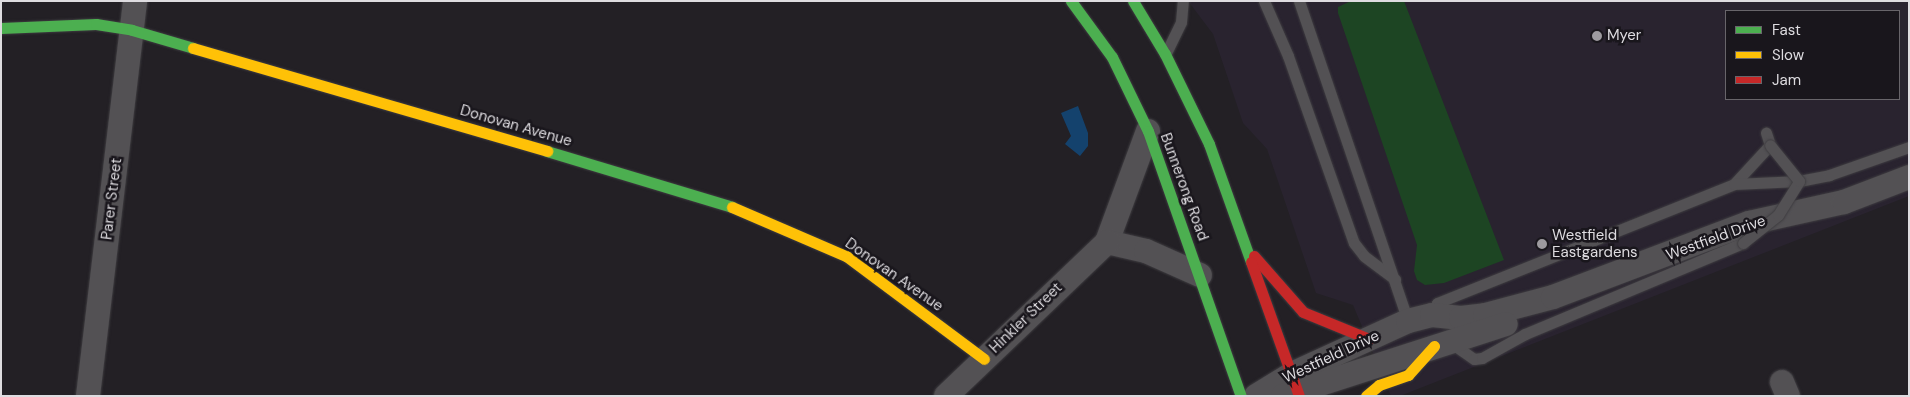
<!DOCTYPE html>
<style>
body{margin:0}
#map{position:relative;width:1910px;height:397px;overflow:hidden;background:#232025;font-family:"DM Sans",sans-serif}
div>[style]{position:absolute}
[style*='--x']{left:calc(var(--x)*1px);top:calc(var(--y)*1px);width:calc(var(--w)*1px);rotate:calc(var(--a)*1deg)}
.built>*{inset:0;background:#29232f}
.green>*{inset:0;background:#1d4523}
.water>*{inset:0;background:#14426d}
.roads{filter:drop-shadow(0 0 1px #3e3c40) drop-shadow(0 0 1px #3e3c40)}
.lane>*{height:11px;margin:-5.5px;padding:0 5.5px;transform-origin:5.5px;border-radius:5.5px;background:#535154}
.street>*{height:24px;margin:-12px;padding:0 12px;transform-origin:12px;border-radius:12px;background:#535154}
.fast>*{height:11px;margin:-5.5px;padding:0 5.5px;transform-origin:5.5px;border-radius:5.5px;background:#4caf50}
.slow>*{height:11px;margin:-5.5px;padding:0 5.5px;transform-origin:5.5px;border-radius:5.5px;background:#ffc107}
.jam>*{height:11px;margin:-5.5px;padding:0 5.5px;transform-origin:5.5px;border-radius:5.5px;background:#c62828}
.bridges{filter:drop-shadow(0 0 1px #3e3c40) drop-shadow(0 0 1px #3e3c40)}
.lane-bridge>*{height:11px;margin:-5.5px;padding:0 5.5px;transform-origin:5.5px;border-radius:5.5px;background:#535154}
.dots>*{width:14px;height:14px;translate:-50% -50%;box-sizing:border-box;border:2px solid #19161c;border-radius:50%}
span{translate:-50% -50%;white-space:nowrap;text-align:center;line-height:1.15;-webkit-text-stroke:5px #19161c;paint-order:stroke}
.poi-label{font-size:15px;color:#dedce0}
.left{translate:0 -50%;text-align:left}
.street-label{font-size:15px;color:#dedce0}
.frame{position:absolute;inset:0;border:2px solid #dedce0;pointer-events:none}
.legend{position:absolute;left:1725px;top:10px;width:175px;height:90px;box-sizing:border-box;background:#19161c;border:1px solid #68656a;margin:0;padding:6px 9px;list-style:none;font-size:15px;color:#dedce0}
.legend li{display:flex;align-items:center;gap:10px;height:25px}
.legend b{width:25px;border:1px solid #68656a}
</style>
<div id="map">
<div class="built">
<i style="clip-path:polygon(evenodd,1188px 1px,1909px 1px,1909px 196px,1400px 396px,1391px 396px,1353px 305px,1316px 293px,1267px 149px,1243px 123px,1213px 34px,1188px 1px,1726px 11px,1899px 11px,1899px 99px,1726px 99px,1726px 11px)"></i>
</div>
<div class="green">
<i style="clip-path:polygon(1351px 1px,1404px 1px,1504px 260px,1444px 283px,1425px 285px,1417px 280px,1414px 271px,1417px 245px,1338px 13px,1338px 7px)"></i>
</div>
<div class="water">
<i style="clip-path:polygon(1078px 106px,1088px 133px,1088px 146px,1080px 156px,1065px 144px,1071px 136px,1061px 113px)"></i>
</div>
<div class="roads">
<div class="lane">
<i style="--x:1264;--y:1;--w:60;--a:66.4"></i>
<i style="--x:1288;--y:56;--w:198;--a:70.6"></i>
<i style="--x:1354;--y:243;--w:16;--a:52"></i>
<i style="--x:1364;--y:256;--w:39;--a:37"></i>
<i style="--x:1299;--y:1;--w:338;--a:71.2"></i>
<i style="--x:1166;--y:53;--w:34;--a:-64"></i>
<i style="--x:1181;--y:22;--w:21;--a:-85"></i>
<i style="--x:1734;--y:184;--w:53;--a:-47.3"></i>
<i style="--x:1770;--y:145;--w:13;--a:-108"></i>
<i style="--x:1432;--y:315;--w:13;--a:-67"></i>
<i style="--x:1437;--y:303;--w:320;--a:-21.8"></i>
<i style="--x:1734;--y:184;--w:65;--a:-2.6"></i>
<i style="--x:1799;--y:181;--w:31;--a:-11"></i>
<i style="--x:1829;--y:175;--w:85;--a:-19.3"></i>
<i style="--x:1451;--y:343;--w:28;--a:35"></i>
<i style="--x:1474;--y:359;--w:8;--a:-7"></i>
<i style="--x:1482;--y:358;--w:49;--a:-29.2"></i>
<i style="--x:1525;--y:334;--w:236;--a:-22.7"></i>
</div>
<div class="street">
<i style="--x:1148;--y:131;--w:118;--a:110.3"></i>
<i style="--x:1107;--y:242;--w:40;--a:13"></i>
<i style="--x:1146;--y:251;--w:59;--a:24"></i>
<i style="--x:1782;--y:382;--w:15;--a:67"></i>
<i style="--x:88;--y:396;--w:398;--a:-83.2"></i>
<i style="--x:946;--y:396;--w:223;--a:-43.7"></i>
<i style="--x:1256;--y:396;--w:42;--a:-31.4"></i>
<i style="--x:1292;--y:374;--w:128;--a:-24.6"></i>
<i style="--x:1408;--y:321;--w:25;--a:-14"></i>
<i style="--x:1432;--y:315;--w:29;--a:6"></i>
<i style="--x:1461;--y:318;--w:24;--a:-7"></i>
<i style="--x:1485;--y:315;--w:70;--a:-14.8"></i>
<i style="--x:1553;--y:297;--w:210;--a:-20.7"></i>
<i style="--x:1749;--y:223;--w:97;--a:-12.5"></i>
<i style="--x:1844;--y:202;--w:70;--a:-21"></i>
<i style="--x:1283;--y:396;--w:234;--a:-17.9"></i>
</div>
<div class="fast">
<i style="--x:1071;--y:1;--w:69;--a:53.8"></i>
<i style="--x:1112;--y:57;--w:82;--a:64.1"></i>
<i style="--x:1148;--y:131;--w:281;--a:70.7"></i>
<i style="--x:1133;--y:1;--w:62;--a:58.9"></i>
<i style="--x:1165;--y:54;--w:100;--a:63.9"></i>
<i style="--x:1209;--y:144;--w:125;--a:70.4"></i>
<i style="--x:1;--y:28;--w:95;--a:-2.4"></i>
<i style="--x:96;--y:24;--w:36;--a:9"></i>
<i style="--x:132;--y:30;--w:64;--a:16.4"></i>
<i style="--x:547;--y:151;--w:193;--a:16.8"></i>
</div>
<div class="slow">
<i style="--x:193;--y:48;--w:369;--a:16.2"></i>
<i style="--x:732;--y:207;--w:124;--a:23.3"></i>
<i style="--x:846;--y:256;--w:172;--a:36.7"></i>
<i style="--x:1366;--y:396;--w:17;--a:-40"></i>
<i style="--x:1379;--y:385;--w:31;--a:-19"></i>
<i style="--x:1408;--y:375;--w:39;--a:-48"></i>
</div>
<div class="jam">
<i style="--x:1254;--y:256;--w:74;--a:48.8"></i>
<i style="--x:1303;--y:312;--w:71;--a:22.2"></i>
<i style="--x:1251;--y:262;--w:142;--a:70.3"></i>
</div>
</div>
<div class="bridges">
<div class="lane-bridge">
<i style="--x:1743;--y:243;--w:45;--a:-38.7"></i>
<i style="--x:1778;--y:215;--w:40;--a:-58"></i>
<i style="--x:1799;--y:181;--w:46;--a:-128.9"></i>
</div>
</div>
<div class="dots">
<i style="left:1597px;top:36px;background:#9d9a9f"></i>
<i style="left:1542px;top:244px;background:#9d9a9f"></i>
</div>
<div class="poi-label">
<span class="left" style="left:1607px;top:36px">Myer</span>
<span class="left" style="left:1552px;top:244px">Westfield<br>Eastgardens</span>
</div>
<div class="street-label">
<span style="left:516px;top:126px;rotate:16deg">Donovan Avenue</span>
<span style="left:1184px;top:187px;rotate:70deg">Bunnerong Road</span>
<span style="left:112px;top:199px;rotate:-83deg">Parer Street</span>
<span style="left:1716px;top:238px;rotate:-20deg">Westfield Drive</span>
<span style="left:894px;top:275px;rotate:35deg">Donovan Avenue</span>
<span style="left:1026px;top:318px;rotate:-44deg">Hinkler Street</span>
<span style="left:1331px;top:357px;rotate:-25deg">Westfield Drive</span>
</div>
<div class="frame"></div>
<ul class="legend">
<li><b style="height:6px;background:#4caf50"></b>Fast</li>
<li><b style="height:6px;background:#ffc107"></b>Slow</li>
<li><b style="height:6px;background:#c62828"></b>Jam</li>
</ul>
</div>
